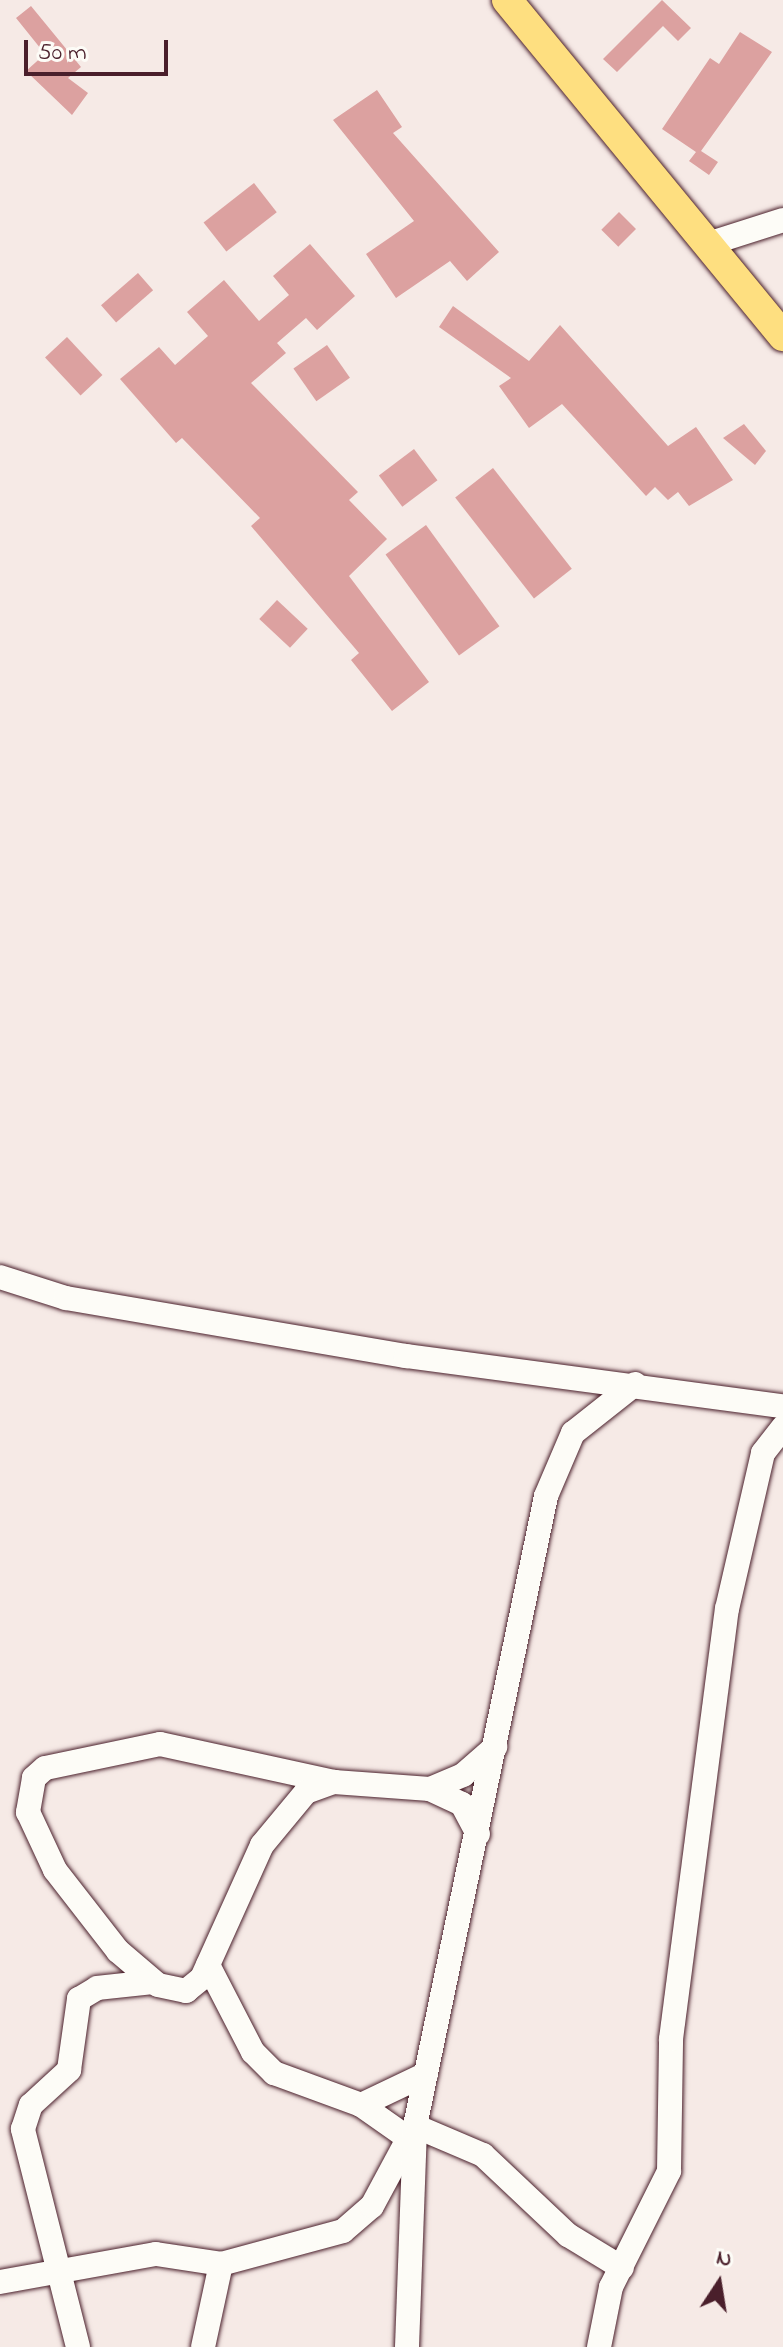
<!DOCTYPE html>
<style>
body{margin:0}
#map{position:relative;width:783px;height:2347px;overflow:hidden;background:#f6eae6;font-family:"Indie Flower",sans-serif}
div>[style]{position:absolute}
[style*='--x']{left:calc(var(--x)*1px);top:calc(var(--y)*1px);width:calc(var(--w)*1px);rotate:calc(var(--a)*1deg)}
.building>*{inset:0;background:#dca1a0;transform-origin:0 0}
.roads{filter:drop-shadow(0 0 2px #4a1f2b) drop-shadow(0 0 2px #4a1f2b)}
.minor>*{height:24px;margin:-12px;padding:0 12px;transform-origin:12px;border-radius:12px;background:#fdfcf7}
.major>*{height:30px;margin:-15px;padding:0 15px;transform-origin:15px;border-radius:15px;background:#fedf80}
span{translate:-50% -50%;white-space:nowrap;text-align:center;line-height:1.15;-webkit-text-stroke:6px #fdfcf7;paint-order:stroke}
.north{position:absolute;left:679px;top:2243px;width:80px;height:80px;-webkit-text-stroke:6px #fdfcf7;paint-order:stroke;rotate:12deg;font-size:22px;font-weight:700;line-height:32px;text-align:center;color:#4a1f2b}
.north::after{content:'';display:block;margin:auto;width:28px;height:36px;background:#4a1f2b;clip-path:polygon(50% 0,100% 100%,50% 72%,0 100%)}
.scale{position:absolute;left:24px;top:40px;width:144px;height:36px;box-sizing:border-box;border:4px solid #4a1f2b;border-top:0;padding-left:10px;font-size:24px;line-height:28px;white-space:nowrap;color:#4a1f2b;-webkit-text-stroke:6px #fdfcf7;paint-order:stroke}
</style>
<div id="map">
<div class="building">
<i style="clip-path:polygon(662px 0,691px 28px,678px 41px,663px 26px,617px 72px,603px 59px)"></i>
<i style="clip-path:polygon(31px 6px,81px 67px,68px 78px,88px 93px,72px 115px,26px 71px,45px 54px,16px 18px)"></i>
<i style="clip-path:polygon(740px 32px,772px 52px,701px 151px,718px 162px,709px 175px,689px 161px,696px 152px,662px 129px,710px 58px,719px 64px)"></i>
<i style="clip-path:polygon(377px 90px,402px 127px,393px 133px,499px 252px,467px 281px,450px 261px,396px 298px,366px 254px,414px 221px,333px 120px)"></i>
<i style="left:254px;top:183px;width:37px;height:64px;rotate:52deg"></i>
<i style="left:619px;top:212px;width:24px;height:25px;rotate:45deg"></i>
<i style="clip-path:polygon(310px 244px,355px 296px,317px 330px,306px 318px,277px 343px,286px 353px,251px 383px,358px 492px,349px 500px,387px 539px,349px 576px,429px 682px,392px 711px,351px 660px,359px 653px,251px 526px,260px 518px,182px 438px,176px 443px,120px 379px,159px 347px,175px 365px,208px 336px,187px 312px,224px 280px,259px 321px,289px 295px,273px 276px)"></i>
<i style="left:138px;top:273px;width:23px;height:49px;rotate:49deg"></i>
<i style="clip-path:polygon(453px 306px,529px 361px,560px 325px,668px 446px,696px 427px,733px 480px,689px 506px,678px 492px,668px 500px,655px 487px,646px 496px,562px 404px,529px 428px,499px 386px,511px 378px,439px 327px)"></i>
<i style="left:67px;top:337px;width:52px;height:30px;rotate:47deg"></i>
<i style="left:327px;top:345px;width:40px;height:41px;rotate:55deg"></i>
<i style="clip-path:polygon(744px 424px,766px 451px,755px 465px,723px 438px)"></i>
<i style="left:414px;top:449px;width:39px;height:44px;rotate:53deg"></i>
<i style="left:493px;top:468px;width:128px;height:48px;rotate:52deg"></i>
<i style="left:426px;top:525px;width:125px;height:50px;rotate:54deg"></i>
<i style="left:277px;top:600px;width:42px;height:26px;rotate:43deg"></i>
</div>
<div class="roads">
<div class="minor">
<i style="--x:708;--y:244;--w:79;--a:-17.7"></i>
<i style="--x:0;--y:1277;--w:69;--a:17.7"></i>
<i style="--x:66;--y:1298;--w:345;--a:9.7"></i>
<i style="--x:406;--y:1356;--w:380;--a:7.6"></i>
<i style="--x:334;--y:1782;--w:178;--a:-167.7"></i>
<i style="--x:160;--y:1744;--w:117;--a:168.2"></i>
<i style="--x:45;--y:1768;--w:15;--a:138"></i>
<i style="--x:34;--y:1778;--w:35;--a:100"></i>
<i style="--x:28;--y:1812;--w:64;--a:65"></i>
<i style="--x:55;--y:1870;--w:103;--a:52.1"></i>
<i style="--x:118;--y:1951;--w:52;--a:40.4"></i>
<i style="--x:158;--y:1985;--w:29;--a:12"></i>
<i style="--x:186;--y:1991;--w:21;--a:-39"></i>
<i style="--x:202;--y:1978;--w:146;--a:-65.7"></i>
<i style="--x:262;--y:1845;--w:69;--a:-50.3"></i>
<i style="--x:306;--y:1792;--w:30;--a:-20"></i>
<i style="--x:334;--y:1782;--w:96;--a:4.2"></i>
<i style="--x:430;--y:1789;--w:35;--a:25"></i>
<i style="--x:462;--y:1804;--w:34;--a:62"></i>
<i style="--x:430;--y:1789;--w:36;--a:-23"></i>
<i style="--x:463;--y:1775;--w:43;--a:-41.2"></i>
<i style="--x:208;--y:1965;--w:98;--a:62.7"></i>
<i style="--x:253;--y:2052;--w:30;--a:45"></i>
<i style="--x:274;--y:2073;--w:93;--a:20.2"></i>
<i style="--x:361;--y:2105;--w:57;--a:35.1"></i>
<i style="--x:361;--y:2105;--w:72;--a:-25.5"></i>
<i style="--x:0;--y:2282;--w:158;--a:-10.2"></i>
<i style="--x:156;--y:2254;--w:66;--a:8.7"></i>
<i style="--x:221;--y:2264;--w:126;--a:-15.1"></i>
<i style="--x:343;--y:2231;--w:38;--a:-41"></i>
<i style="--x:372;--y:2206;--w:91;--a:-61.7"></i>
<i style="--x:415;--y:2126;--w:643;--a:-78.25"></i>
<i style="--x:546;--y:1496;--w:69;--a:-66.8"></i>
<i style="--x:573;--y:1433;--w:79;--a:-38.3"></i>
<i style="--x:78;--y:2347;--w:225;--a:-104.2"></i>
<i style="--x:23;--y:2129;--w:25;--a:-72"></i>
<i style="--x:31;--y:2105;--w:52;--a:-42.6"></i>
<i style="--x:69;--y:2070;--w:72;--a:-82"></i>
<i style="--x:79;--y:1999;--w:21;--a:-31"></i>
<i style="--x:97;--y:1988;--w:56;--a:-6.1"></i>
<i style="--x:203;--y:2347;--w:85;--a:-77.8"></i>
<i style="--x:407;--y:2347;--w:221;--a:-87.9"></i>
<i style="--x:415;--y:2126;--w:74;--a:23.1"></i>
<i style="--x:483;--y:2155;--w:117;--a:43.3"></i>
<i style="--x:568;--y:2235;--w:63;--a:31.4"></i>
<i style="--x:599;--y:2347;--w:61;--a:-78.7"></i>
<i style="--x:611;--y:2287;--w:130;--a:-63.4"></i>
<i style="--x:669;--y:2171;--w:132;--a:-89.1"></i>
<i style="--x:671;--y:2039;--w:434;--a:-82.6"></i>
<i style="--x:727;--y:1609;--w:160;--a:-77"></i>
<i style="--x:763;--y:1453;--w:33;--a:-52"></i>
</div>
<div class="major">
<i style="--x:507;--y:0;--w:435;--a:50.6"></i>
</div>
</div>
<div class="north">N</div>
<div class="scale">50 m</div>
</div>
